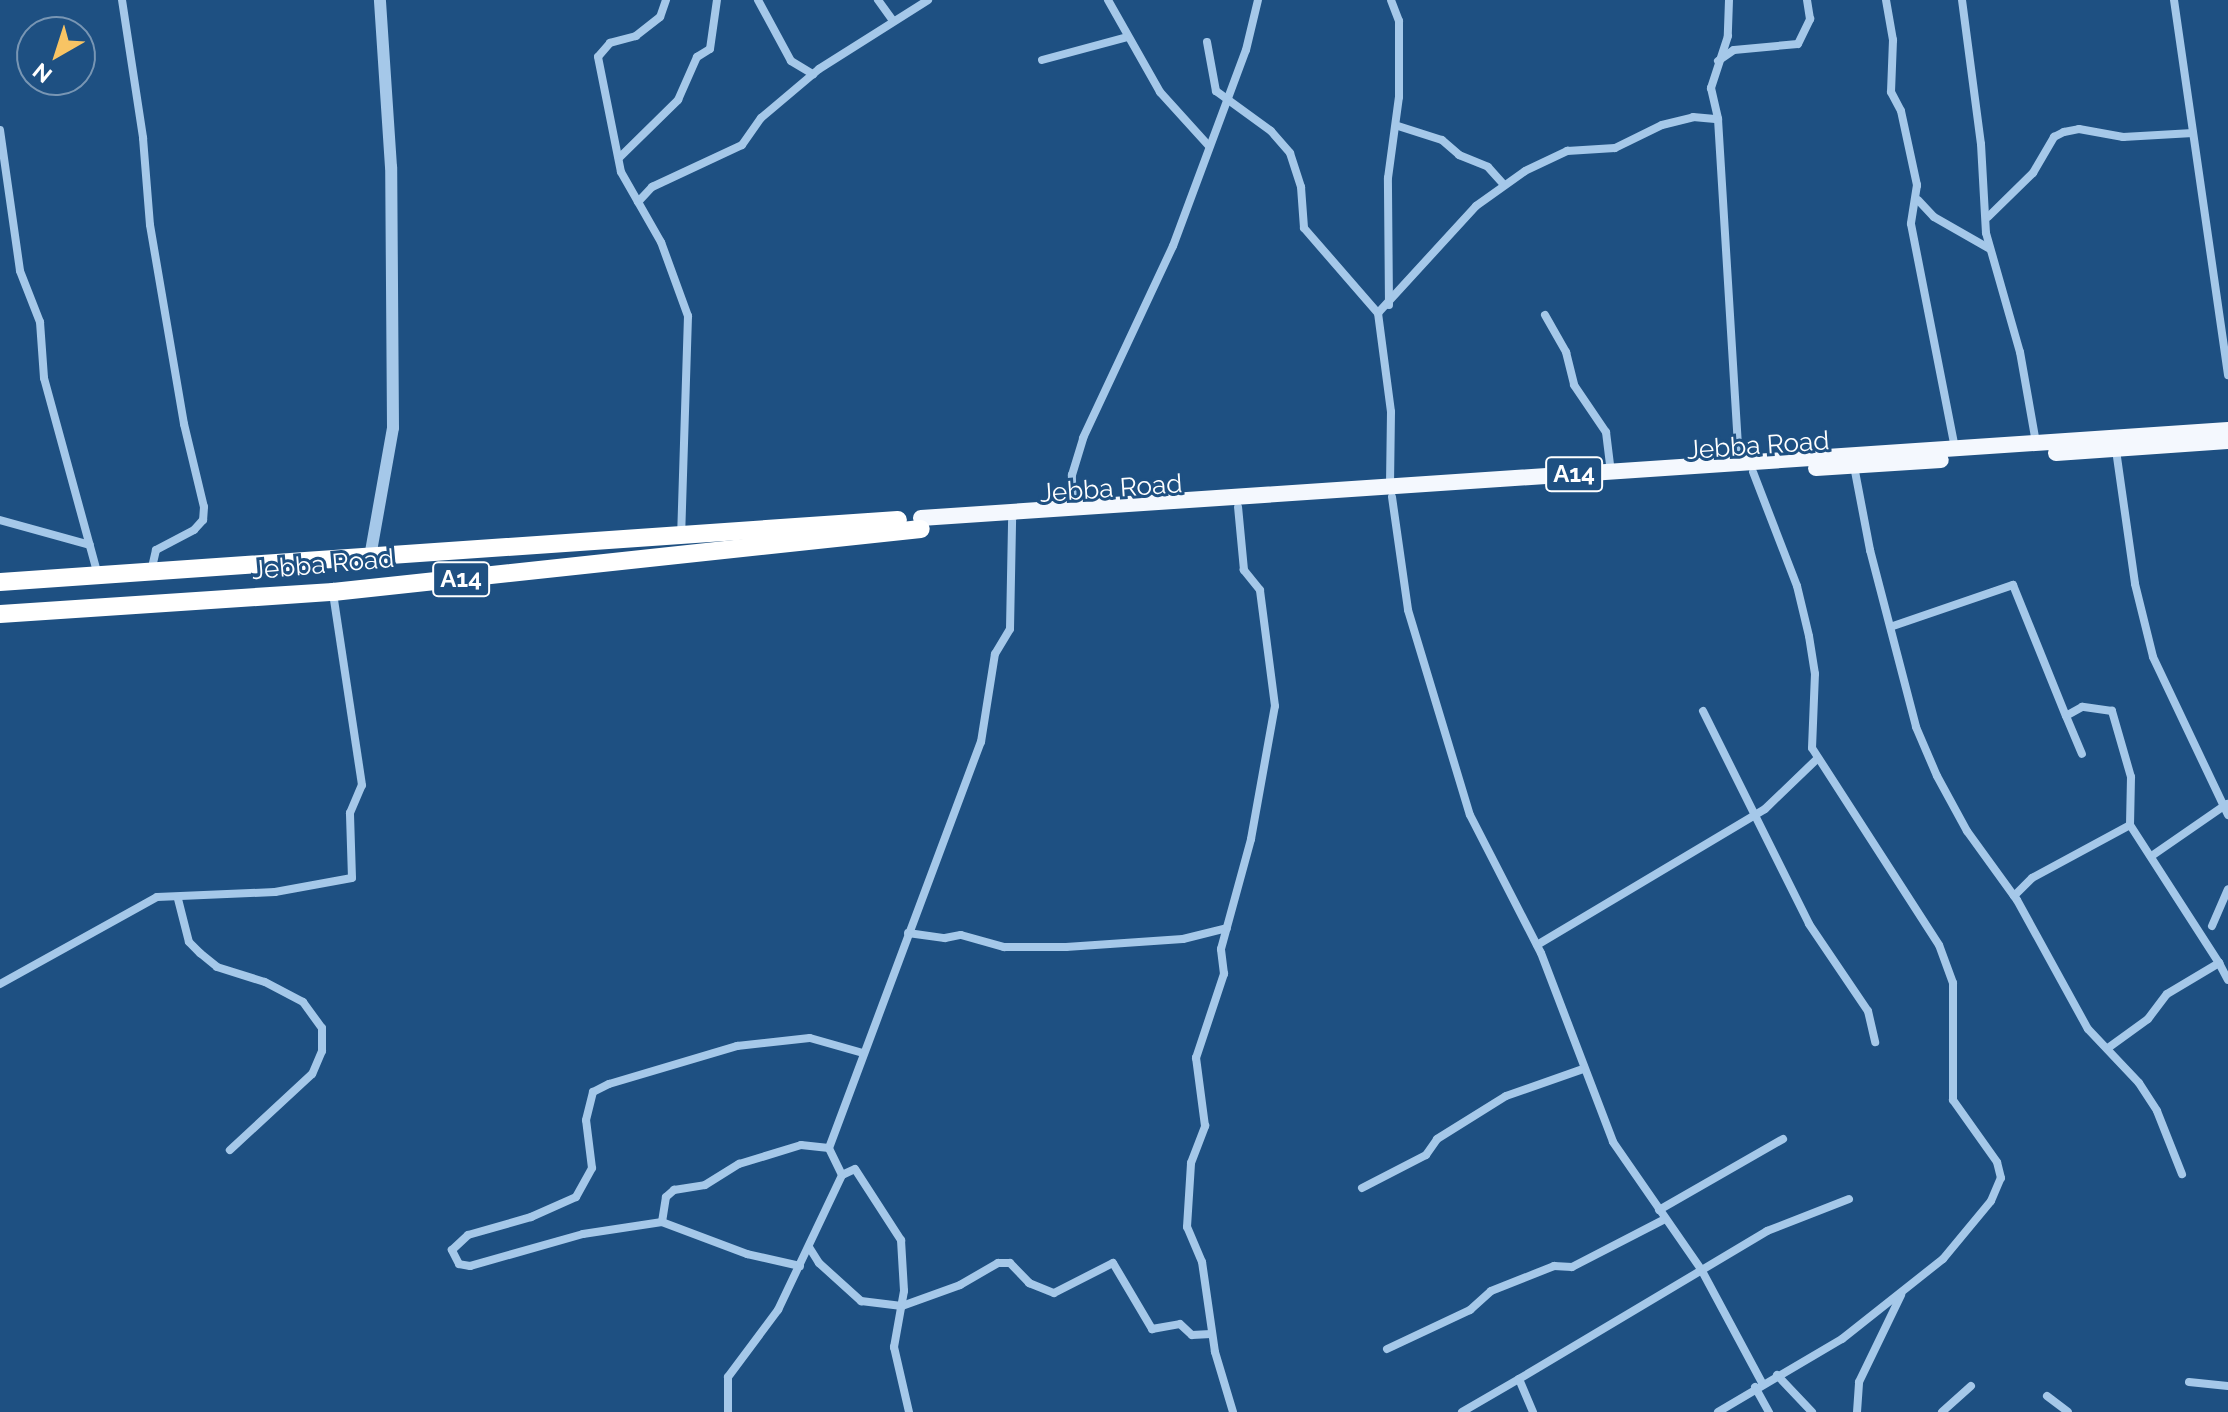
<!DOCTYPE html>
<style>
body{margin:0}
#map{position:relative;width:2228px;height:1412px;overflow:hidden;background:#1e5082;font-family:Raleway,sans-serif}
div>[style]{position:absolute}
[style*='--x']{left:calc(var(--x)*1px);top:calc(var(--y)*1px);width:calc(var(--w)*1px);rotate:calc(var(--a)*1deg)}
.minor>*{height:8px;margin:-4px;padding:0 4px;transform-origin:4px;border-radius:4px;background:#a5c8e9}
.tertiary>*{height:12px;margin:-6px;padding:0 6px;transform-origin:6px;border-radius:6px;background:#a5c8e9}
.trunk>*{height:16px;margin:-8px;padding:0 8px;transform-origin:8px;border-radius:8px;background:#f4f8fe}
.motorway>*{height:18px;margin:-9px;padding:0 9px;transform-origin:9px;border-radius:9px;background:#fff}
span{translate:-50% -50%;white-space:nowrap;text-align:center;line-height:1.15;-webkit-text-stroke:6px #1e5082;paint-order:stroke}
.shield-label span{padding:2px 6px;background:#1e5082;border:2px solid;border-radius:6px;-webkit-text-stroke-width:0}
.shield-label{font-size:24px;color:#fff;font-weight:700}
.street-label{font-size:26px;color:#fff}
.north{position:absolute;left:16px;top:16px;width:80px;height:80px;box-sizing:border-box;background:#1e5082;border:2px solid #7896b4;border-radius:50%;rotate:219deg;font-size:22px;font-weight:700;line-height:32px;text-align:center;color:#fff}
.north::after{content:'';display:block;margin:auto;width:28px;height:36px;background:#f8c464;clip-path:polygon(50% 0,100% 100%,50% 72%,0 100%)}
</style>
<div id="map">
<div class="minor">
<i style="--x:122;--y:0;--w:140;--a:81.3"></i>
<i style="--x:143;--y:138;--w:87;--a:85.4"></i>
<i style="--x:150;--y:225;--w:202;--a:80.3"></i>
<i style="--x:184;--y:424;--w:85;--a:76.5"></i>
<i style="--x:204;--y:507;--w:13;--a:94"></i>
<i style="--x:203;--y:520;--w:13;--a:132"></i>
<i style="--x:194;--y:530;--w:43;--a:152.2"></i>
<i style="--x:156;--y:550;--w:22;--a:103"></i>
<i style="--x:666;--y:0;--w:18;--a:109"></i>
<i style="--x:660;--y:17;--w:31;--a:142"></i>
<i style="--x:636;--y:36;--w:27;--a:165"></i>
<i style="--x:610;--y:43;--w:18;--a:131"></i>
<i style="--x:598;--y:57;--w:117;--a:78.7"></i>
<i style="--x:621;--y:172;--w:81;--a:60.3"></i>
<i style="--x:661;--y:242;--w:79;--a:70"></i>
<i style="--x:688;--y:316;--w:218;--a:91.8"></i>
<i style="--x:758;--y:0;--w:69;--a:61.6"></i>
<i style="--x:791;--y:61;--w:26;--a:31"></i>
<i style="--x:878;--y:0;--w:26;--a:54"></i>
<i style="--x:1108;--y:0;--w:106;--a:60.5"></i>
<i style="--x:1160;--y:92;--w:73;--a:47.8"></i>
<i style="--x:1729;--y:0;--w:36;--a:92"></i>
<i style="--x:1728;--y:36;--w:55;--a:108.1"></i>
<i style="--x:1711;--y:88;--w:32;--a:77"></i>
<i style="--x:1718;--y:119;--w:345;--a:86.5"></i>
<i style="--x:1886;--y:0;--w:41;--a:80.1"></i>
<i style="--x:1893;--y:40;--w:52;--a:92.2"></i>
<i style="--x:1891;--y:92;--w:21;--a:62"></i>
<i style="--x:1901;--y:111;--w:76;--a:77.8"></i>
<i style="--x:1917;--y:185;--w:39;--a:99"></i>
<i style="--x:1911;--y:224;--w:228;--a:78.9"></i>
<i style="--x:1962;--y:0;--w:145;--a:82.5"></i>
<i style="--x:1981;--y:144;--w:89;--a:86.8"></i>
<i style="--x:1986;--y:233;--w:124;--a:74.1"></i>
<i style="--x:2020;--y:352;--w:92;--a:80"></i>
<i style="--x:2174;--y:0;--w:379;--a:81.8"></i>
<i style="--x:1207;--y:42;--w:50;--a:79.6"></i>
<i style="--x:1216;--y:91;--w:68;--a:36"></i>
<i style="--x:1271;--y:131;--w:29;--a:49"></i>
<i style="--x:1290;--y:153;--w:36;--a:72"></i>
<i style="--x:1301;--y:187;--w:41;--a:85.8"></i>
<i style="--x:1304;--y:228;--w:113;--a:49"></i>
<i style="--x:1378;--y:313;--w:100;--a:82.5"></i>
<i style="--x:1391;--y:412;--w:75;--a:90.8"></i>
<i style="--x:1042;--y:60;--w:89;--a:-15"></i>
<i style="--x:1718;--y:61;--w:19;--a:-35"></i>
<i style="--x:1734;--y:50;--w:64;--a:-5.4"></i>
<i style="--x:1798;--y:44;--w:28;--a:-64"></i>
<i style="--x:1810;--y:19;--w:19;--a:-99"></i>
<i style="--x:1398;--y:126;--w:46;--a:17.7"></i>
<i style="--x:1442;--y:140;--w:23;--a:41"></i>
<i style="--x:1459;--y:155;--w:31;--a:22"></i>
<i style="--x:1488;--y:167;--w:24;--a:48"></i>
<i style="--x:0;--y:130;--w:142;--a:81.9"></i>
<i style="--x:20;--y:271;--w:55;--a:68.6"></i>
<i style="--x:40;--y:322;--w:56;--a:85.9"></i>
<i style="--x:44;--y:378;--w:204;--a:74.7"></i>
<i style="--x:619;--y:158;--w:83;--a:-44.5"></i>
<i style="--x:678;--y:100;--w:47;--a:-66.2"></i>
<i style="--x:697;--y:57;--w:15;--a:-32"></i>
<i style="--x:710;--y:49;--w:49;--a:-81.9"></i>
<i style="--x:1918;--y:200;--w:23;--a:47"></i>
<i style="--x:1934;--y:217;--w:64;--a:29.7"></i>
<i style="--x:638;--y:202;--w:21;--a:-47"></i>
<i style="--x:652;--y:187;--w:99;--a:-25"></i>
<i style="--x:742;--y:145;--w:33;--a:-55"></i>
<i style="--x:761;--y:118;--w:76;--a:-40.2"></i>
<i style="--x:819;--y:69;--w:129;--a:-32.3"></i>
<i style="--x:1988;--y:217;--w:63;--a:-44.4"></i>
<i style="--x:2033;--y:173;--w:42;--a:-59.7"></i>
<i style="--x:2054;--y:137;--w:11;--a:-27"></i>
<i style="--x:2064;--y:132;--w:15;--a:-11"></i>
<i style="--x:2079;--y:129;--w:45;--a:10.3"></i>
<i style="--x:2123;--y:137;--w:70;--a:-3.3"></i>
<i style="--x:1389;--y:305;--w:127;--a:-90.5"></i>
<i style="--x:1388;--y:178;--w:82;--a:-82.3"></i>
<i style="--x:1399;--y:97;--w:76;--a:-90"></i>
<i style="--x:1399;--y:21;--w:22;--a:-111"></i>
<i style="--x:1378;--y:313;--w:145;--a:-47.5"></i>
<i style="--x:1476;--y:206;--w:60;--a:-35.5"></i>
<i style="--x:1525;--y:171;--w:47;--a:-25.5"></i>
<i style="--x:1567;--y:151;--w:48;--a:-3.6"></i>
<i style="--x:1615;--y:148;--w:52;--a:-26.1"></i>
<i style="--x:1662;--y:125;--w:32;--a:-14"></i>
<i style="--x:1693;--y:117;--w:25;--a:5"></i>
<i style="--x:1545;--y:315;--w:43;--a:60.4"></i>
<i style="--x:1566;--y:352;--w:34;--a:76"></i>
<i style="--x:1574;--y:385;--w:57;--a:55.8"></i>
<i style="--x:1606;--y:432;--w:39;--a:83"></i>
<i style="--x:2116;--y:450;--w:135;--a:81.9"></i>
<i style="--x:2135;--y:584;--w:75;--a:76.1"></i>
<i style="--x:2153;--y:657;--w:175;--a:64.6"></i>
<i style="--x:1854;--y:466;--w:86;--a:79.2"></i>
<i style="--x:1870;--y:550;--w:183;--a:75.4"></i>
<i style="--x:1916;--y:727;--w:53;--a:66.8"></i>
<i style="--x:1937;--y:776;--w:63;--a:61.4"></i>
<i style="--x:1967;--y:831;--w:85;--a:54.1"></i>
<i style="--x:2017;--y:900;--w:147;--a:61.2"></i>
<i style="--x:2088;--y:1029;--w:74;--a:46.6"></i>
<i style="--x:2139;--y:1083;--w:33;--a:57"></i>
<i style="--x:2157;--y:1111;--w:68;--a:68.4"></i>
<i style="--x:1392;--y:497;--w:114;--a:81.9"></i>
<i style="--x:1408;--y:610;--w:214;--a:73.2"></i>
<i style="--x:1470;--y:815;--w:155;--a:62.8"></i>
<i style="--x:1541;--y:953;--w:202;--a:69.1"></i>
<i style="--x:1613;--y:1142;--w:155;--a:55.3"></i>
<i style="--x:1701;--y:1269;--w:129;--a:61.8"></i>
<i style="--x:1073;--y:509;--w:34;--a:-92"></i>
<i style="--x:1072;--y:475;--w:39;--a:-73"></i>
<i style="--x:1083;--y:438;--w:212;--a:-64.9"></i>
<i style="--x:1173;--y:246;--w:209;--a:-69.6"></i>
<i style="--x:1246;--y:50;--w:51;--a:-76.5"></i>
<i style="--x:0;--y:520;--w:93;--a:15.5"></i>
<i style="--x:1893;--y:626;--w:127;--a:-18.9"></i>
<i style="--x:2013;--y:585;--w:141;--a:68"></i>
<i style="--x:1703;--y:711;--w:238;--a:63.5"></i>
<i style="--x:1809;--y:924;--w:105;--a:55.9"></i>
<i style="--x:1868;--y:1011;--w:32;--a:77"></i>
<i style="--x:2153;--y:855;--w:90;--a:-34.6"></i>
<i style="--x:2014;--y:896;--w:25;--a:-45"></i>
<i style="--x:2032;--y:878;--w:111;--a:-28.4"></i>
<i style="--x:2130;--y:825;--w:48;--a:-88.8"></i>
<i style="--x:2131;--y:777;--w:69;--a:-106.1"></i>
<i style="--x:2112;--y:711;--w:30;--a:-172"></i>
<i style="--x:2082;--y:707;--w:18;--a:151"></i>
<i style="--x:2066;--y:716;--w:41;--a:67.2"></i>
<i style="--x:178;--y:899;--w:44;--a:75.7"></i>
<i style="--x:189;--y:942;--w:16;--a:45"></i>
<i style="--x:200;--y:953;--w:22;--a:39"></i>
<i style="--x:217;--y:967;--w:50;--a:17.4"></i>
<i style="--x:265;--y:982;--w:43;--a:27.8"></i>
<i style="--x:303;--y:1002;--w:32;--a:54"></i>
<i style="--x:322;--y:1028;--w:23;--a:90"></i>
<i style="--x:322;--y:1051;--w:25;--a:113"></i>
<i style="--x:312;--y:1074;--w:112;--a:137.2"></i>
<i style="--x:2212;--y:926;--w:40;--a:-66.6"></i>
<i style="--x:908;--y:933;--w:37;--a:8"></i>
<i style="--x:945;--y:938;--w:16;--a:-11"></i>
<i style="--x:961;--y:935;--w:45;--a:15.6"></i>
<i style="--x:1004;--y:947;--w:62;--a:0"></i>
<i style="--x:1066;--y:947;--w:117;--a:-3.9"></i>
<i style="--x:1183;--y:939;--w:45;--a:-14"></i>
<i style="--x:1537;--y:945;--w:265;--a:-30.8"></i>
<i style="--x:1765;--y:809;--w:72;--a:-43.9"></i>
<i style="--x:2219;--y:963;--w:19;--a:62"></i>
<i style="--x:0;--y:984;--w:179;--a:-29"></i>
<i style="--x:157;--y:897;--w:118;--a:-2.4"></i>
<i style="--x:275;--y:892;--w:78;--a:-10.3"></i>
<i style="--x:352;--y:878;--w:65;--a:-91.8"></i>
<i style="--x:350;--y:813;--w:30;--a:-67"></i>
<i style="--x:362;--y:785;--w:194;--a:-98.6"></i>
<i style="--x:2108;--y:1048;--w:49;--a:-35.9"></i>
<i style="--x:2148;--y:1019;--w:31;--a:-53"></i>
<i style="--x:2167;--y:994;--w:61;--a:-30.8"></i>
<i style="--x:2219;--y:963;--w:164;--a:-122.8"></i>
<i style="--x:842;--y:1175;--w:14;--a:-25"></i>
<i style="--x:855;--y:1169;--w:85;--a:57.1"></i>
<i style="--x:901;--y:1240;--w:51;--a:86.6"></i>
<i style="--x:904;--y:1291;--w:57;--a:100.1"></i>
<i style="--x:894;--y:1347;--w:67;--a:77"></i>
<i style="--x:1362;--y:1188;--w:72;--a:-27.3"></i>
<i style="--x:1426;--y:1155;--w:19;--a:-55"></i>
<i style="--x:1437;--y:1139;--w:81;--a:-31.9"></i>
<i style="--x:1506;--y:1096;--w:82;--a:-19.3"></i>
<i style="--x:1659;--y:1210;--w:143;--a:-29.8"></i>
<i style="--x:662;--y:1222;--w:25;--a:-81"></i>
<i style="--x:666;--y:1197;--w:11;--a:-41"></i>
<i style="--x:674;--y:1190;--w:31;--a:-9"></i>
<i style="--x:705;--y:1185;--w:40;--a:-32"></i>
<i style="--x:739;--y:1164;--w:65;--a:-17"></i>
<i style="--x:801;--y:1145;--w:28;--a:6"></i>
<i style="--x:809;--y:1247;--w:19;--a:58"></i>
<i style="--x:819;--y:1263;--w:57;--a:42.1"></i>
<i style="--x:861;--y:1301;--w:41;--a:7"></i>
<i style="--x:902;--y:1306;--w:62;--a:-19.9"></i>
<i style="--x:960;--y:1285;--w:44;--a:-30.1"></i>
<i style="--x:998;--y:1263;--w:12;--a:0"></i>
<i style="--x:1010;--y:1263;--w:28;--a:46"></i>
<i style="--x:1029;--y:1283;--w:27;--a:22"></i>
<i style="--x:1054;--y:1293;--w:66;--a:-27"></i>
<i style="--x:1113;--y:1263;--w:77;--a:59.4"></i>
<i style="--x:1152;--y:1329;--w:28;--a:-10"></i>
<i style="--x:1180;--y:1324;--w:16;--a:43"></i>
<i style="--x:1192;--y:1335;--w:19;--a:-3"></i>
<i style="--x:800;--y:1266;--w:54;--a:-167.2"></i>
<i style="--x:747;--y:1254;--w:91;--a:-159.4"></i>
<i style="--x:662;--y:1222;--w:80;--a:171.4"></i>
<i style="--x:583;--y:1234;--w:117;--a:164.2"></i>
<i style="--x:470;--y:1266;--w:11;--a:-170"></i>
<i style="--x:459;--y:1264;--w:16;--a:-117"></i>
<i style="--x:452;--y:1250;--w:22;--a:-43"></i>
<i style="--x:468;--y:1235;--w:66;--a:-15.9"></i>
<i style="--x:531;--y:1217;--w:49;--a:-24"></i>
<i style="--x:576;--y:1197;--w:33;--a:-61"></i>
<i style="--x:592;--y:1168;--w:48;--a:-97.1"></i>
<i style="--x:586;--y:1120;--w:29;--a:-76"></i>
<i style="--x:593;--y:1092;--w:18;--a:-27"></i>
<i style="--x:609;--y:1084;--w:134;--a:-16.5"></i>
<i style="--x:737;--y:1046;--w:73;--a:-6.3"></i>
<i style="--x:810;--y:1038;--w:55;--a:15.8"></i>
<i style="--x:1387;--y:1349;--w:92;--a:-25.2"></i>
<i style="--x:1470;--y:1310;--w:28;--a:-42"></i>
<i style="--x:1491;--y:1291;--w:68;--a:-21.6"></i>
<i style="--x:1554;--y:1266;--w:18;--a:3"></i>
<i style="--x:1572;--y:1267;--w:105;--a:-27.3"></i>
<i style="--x:1777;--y:1375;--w:51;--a:46.6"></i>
<i style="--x:2189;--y:1382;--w:39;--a:6"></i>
<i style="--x:1755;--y:1387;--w:29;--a:61"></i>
<i style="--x:2047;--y:1396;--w:26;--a:37"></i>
<i style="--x:728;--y:1412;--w:35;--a:-90"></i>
<i style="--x:728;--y:1377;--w:84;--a:-53.3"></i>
<i style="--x:778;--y:1310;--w:149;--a:-64.6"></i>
<i style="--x:842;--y:1175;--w:30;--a:-116"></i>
<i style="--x:829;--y:1148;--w:434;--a:-69.5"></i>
<i style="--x:981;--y:742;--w:89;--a:-81"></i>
<i style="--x:995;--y:654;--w:29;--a:-59"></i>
<i style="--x:1010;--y:629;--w:108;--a:-88.9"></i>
<i style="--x:1233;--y:1412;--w:63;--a:-106.7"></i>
<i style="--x:1215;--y:1352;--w:91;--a:-98.2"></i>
<i style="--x:1202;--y:1262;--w:38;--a:-113"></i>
<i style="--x:1187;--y:1227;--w:64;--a:-86.4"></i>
<i style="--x:1191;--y:1163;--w:40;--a:-69"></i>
<i style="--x:1205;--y:1126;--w:69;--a:-97.5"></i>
<i style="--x:1196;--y:1058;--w:89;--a:-71.6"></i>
<i style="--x:1224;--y:974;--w:25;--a:-97"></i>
<i style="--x:1221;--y:949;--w:114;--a:-74.7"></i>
<i style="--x:1251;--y:839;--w:135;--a:-79.8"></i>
<i style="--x:1275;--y:706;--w:117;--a:-97.4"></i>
<i style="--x:1260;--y:590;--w:26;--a:-129"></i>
<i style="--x:1244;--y:570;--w:63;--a:-95.4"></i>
<i style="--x:1462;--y:1412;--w:66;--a:-30.1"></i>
<i style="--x:1533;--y:1412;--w:36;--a:-113"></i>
<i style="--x:1519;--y:1379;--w:289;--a:-30.8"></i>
<i style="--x:1767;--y:1231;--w:88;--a:-21.3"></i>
<i style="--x:1718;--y:1412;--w:144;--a:-30.5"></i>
<i style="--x:1842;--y:1339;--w:129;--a:-38.4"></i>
<i style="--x:1943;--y:1259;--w:75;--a:-50.4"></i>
<i style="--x:1991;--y:1201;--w:25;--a:-67"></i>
<i style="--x:2001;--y:1178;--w:16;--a:-104"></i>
<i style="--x:1997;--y:1162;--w:76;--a:-125.4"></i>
<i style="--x:1953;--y:1100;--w:117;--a:-90"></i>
<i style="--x:1953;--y:983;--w:40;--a:-110.2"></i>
<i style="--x:1939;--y:945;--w:234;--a:-122.8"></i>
<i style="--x:1812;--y:748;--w:74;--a:-87.7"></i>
<i style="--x:1815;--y:674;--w:38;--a:-99"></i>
<i style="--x:1809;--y:636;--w:51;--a:-103.5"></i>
<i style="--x:1797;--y:586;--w:122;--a:-111.1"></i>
<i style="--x:1857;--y:1412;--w:30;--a:-86"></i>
<i style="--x:1859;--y:1382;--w:97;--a:-64.2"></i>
<i style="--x:1942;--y:1412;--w:39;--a:-42"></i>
</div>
<div class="tertiary">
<i style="--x:370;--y:557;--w:131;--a:-79.9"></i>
<i style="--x:393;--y:428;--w:261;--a:-90.4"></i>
<i style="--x:391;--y:167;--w:167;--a:-93.8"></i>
</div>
<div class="trunk">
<i style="--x:2056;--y:453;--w:172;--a:-4"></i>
<i style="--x:1816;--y:468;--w:125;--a:-3.7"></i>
<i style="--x:921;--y:518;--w:1310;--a:-3.85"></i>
</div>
<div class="motorway">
<i style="--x:0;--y:582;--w:900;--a:-3.95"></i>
<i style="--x:0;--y:614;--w:334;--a:-3.8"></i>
<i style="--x:333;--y:592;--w:591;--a:-6.12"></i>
</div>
<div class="shield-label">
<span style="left:1574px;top:474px">A14</span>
<span style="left:461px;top:579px">A14</span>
</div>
<div class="street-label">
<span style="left:1758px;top:446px;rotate:-4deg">Jebba Road</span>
<span style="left:1111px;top:489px;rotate:-4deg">Jebba Road</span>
<span style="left:323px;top:565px;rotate:-5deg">Jebba Road</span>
</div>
<div class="north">N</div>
</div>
